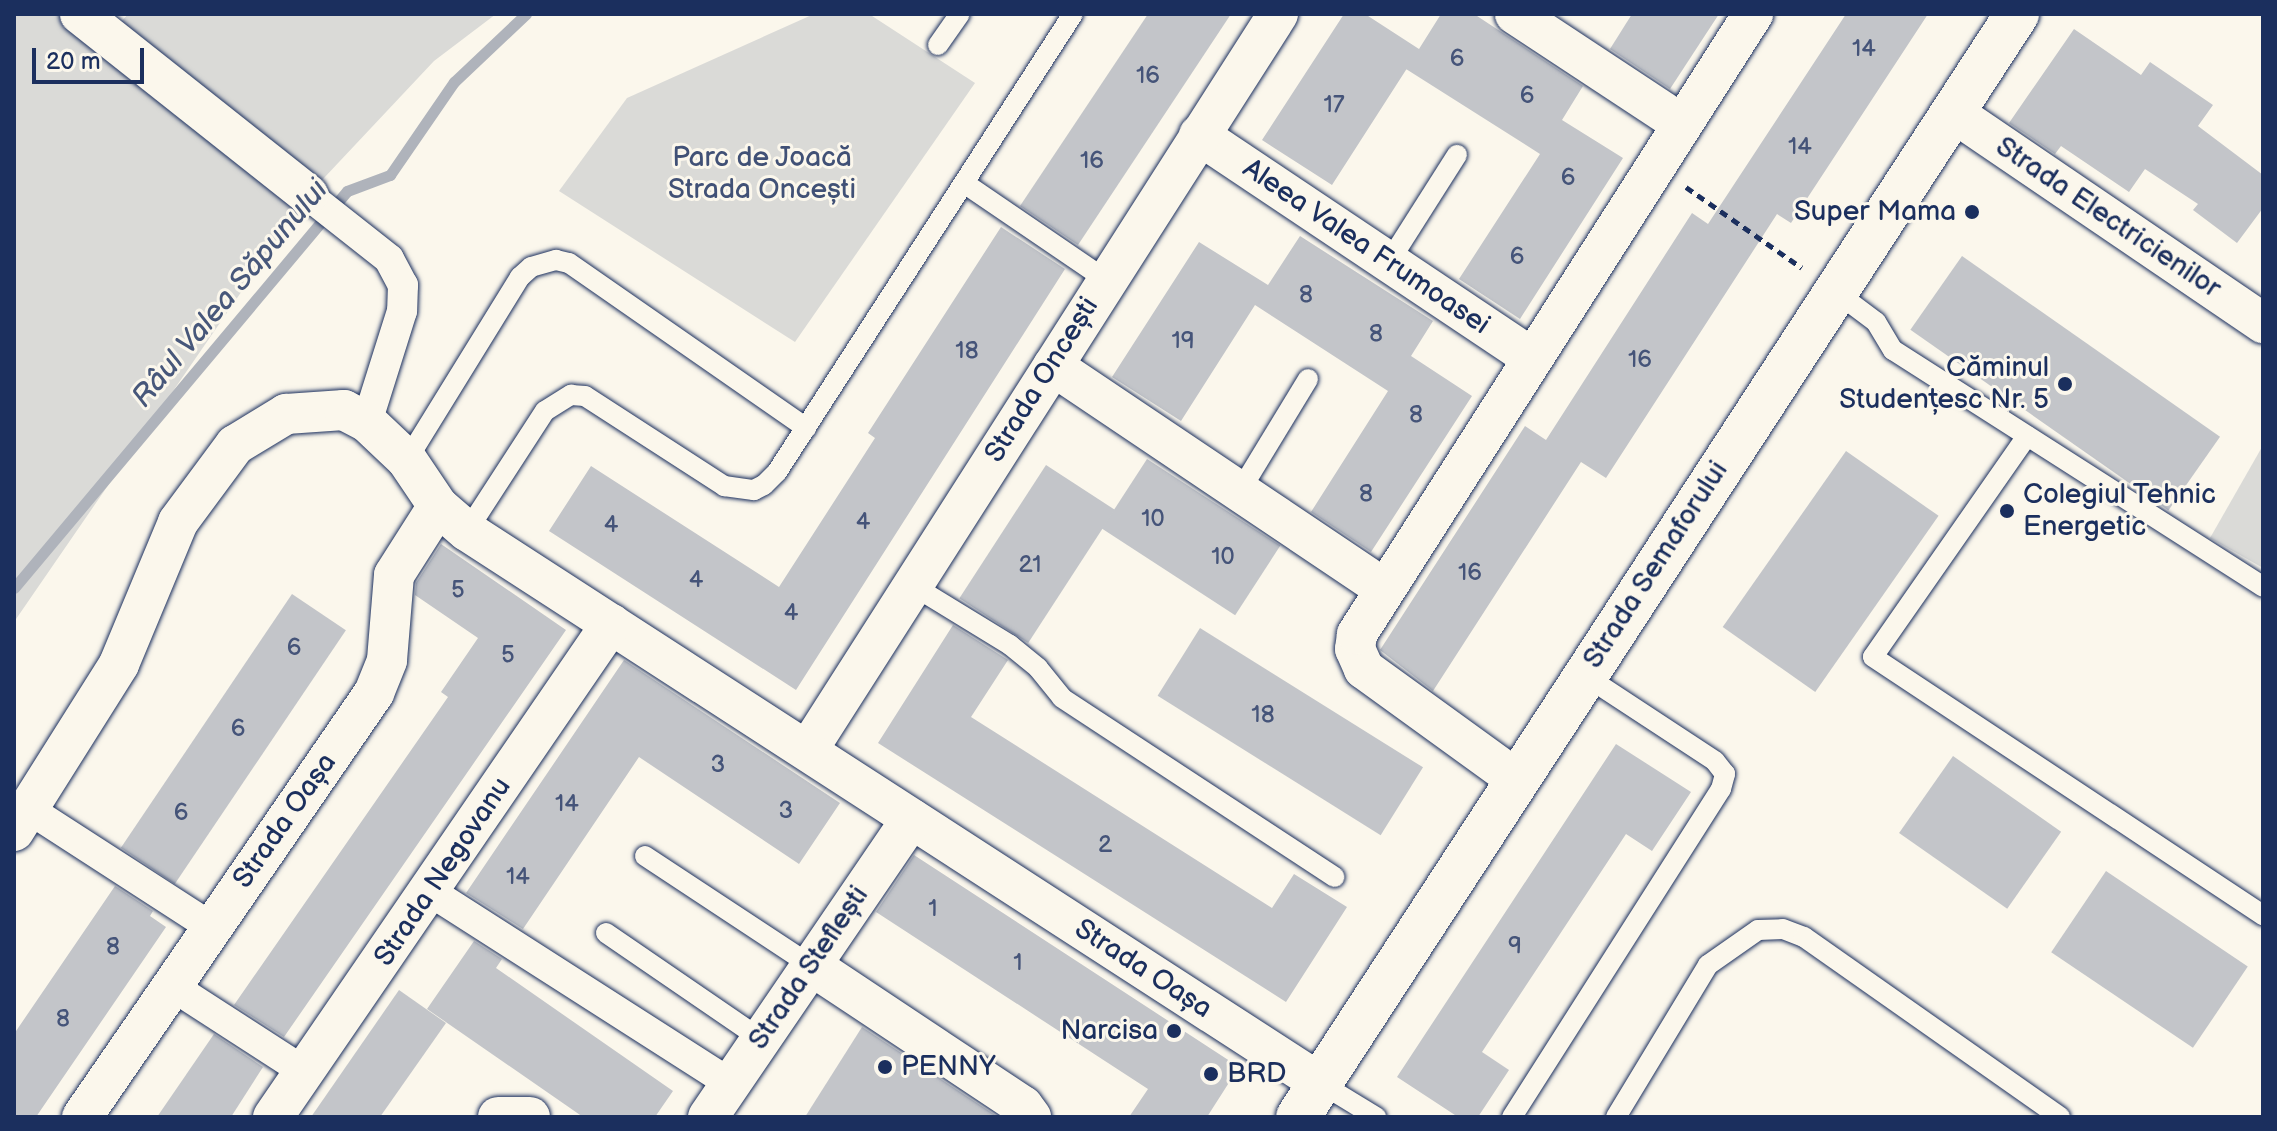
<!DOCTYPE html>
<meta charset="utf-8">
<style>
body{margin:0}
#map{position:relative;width:2277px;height:1131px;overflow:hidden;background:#fbf7ec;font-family:"Balsamiq Sans",sans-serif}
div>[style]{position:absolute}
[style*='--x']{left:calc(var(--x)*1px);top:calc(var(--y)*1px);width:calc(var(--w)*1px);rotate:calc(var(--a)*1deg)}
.green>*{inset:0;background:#dadad7}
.stream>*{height:11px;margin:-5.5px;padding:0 5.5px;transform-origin:5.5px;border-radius:5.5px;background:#afb3bb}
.building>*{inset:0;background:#c3c5c9;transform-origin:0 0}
.path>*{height:5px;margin-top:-2.5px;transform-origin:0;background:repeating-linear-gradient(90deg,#1b2f5e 0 8px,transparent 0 14px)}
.roads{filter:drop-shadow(0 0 2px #1b2f5e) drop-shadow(0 0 2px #1b2f5e)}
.service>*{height:20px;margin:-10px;padding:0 10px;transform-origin:10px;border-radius:10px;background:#fbf7ec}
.pedestrian>*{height:30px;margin:-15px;padding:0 15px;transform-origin:15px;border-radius:15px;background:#fbf7ec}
.minor>*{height:40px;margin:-20px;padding:0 20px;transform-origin:20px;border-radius:20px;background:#fbf7ec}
.primary>*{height:44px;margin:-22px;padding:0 22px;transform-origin:22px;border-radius:22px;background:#fbf7ec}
.dots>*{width:22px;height:22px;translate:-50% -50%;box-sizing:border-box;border:4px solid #fbf7ec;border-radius:50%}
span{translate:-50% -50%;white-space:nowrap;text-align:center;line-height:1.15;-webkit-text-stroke:6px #fbf7ec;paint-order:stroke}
.number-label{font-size:24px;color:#455479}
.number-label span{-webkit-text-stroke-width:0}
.park-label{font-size:28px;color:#415176}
.poi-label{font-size:28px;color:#1b2f5e}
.right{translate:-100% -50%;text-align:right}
.left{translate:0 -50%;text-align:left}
.street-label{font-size:28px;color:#1b2f5e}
.water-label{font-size:30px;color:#47577a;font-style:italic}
.frame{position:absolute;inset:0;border:16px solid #1b2f5e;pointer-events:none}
.scale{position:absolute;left:32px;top:48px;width:112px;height:36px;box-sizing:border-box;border:4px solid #1b2f5e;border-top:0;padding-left:10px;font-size:24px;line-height:28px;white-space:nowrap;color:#1b2f5e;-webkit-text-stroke:6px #fbf7ec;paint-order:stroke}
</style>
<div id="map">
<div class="green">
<i style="clip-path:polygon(14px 14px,80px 14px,108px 37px,128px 14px,496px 14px,434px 61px,308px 195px,14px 622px)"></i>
<i style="clip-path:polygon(814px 14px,869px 14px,975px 83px,795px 342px,559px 191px,627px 98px)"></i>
<i style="clip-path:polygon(2262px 447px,2263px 448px,2263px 568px,2210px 538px)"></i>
</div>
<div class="stream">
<i style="--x:14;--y:588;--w:518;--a:-50.01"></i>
<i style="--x:347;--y:191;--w:46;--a:-20.4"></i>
<i style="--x:390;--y:175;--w:113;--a:-55.5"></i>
<i style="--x:454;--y:82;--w:99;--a:-43.4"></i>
</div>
<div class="building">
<i style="clip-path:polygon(1148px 14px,1231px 14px,1078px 245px,1020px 206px)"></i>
<i style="clip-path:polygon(1344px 14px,1365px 14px,1419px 49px,1441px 14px,1474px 14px,1583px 86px,1562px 120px,1623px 158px,1520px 319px,1459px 279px,1540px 154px,1406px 69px,1413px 59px,1332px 185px,1262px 140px)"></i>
<i style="clip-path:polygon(1632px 14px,1719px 14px,1670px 89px,1610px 49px)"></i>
<i style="clip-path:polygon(1846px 14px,1928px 14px,1791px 223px,1777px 214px,1606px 478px,1581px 462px,1433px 691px,1380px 650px,1525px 426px,1546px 440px,1692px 213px,1708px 224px)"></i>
<i style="clip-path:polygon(2074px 29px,2141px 75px,2150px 62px,2213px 105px,2198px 126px,2263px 175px,2263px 208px,2237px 243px,2193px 210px,2198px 204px,2145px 169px,2129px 192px,2061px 146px,2055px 154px,2009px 123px)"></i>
<i style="clip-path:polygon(1001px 227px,1065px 269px,796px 690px,549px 531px,591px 466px,779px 587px,875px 438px,868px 433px)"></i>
<i style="clip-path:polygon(1300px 236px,1433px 321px,1411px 356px,1472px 396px,1371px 552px,1311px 512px,1388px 391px,1255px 305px,1181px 421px,1112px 377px,1199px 242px,1268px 285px)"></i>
<i style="left:1962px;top:256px;width:315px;height:90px;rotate:35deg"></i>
<i style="left:1846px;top:451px;width:113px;height:215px;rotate:35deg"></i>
<i style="left:1147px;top:459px;width:159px;height:83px;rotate:33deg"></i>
<i style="left:1046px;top:465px;width:82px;height:159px;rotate:33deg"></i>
<i style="clip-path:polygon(441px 544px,566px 630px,284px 1037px,234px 1005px,448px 697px,441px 692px,478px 638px,415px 595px,416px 583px)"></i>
<i style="left:292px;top:594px;width:65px;height:306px;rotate:34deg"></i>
<i style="clip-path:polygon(953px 625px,1008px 660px,971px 717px,1272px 908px,1294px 874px,1347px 907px,1286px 1002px,878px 743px)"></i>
<i style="left:1200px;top:628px;width:263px;height:80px;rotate:32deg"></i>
<i style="clip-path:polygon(624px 660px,840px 803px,799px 864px,639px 757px,523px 929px,466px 893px)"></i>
<i style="clip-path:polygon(1616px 744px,1691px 792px,1652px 851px,1626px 834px,1482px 1052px,1509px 1070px,1478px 1117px,1458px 1117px,1397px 1077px)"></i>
<i style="left:1953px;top:756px;width:132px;height:94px;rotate:35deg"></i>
<i style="clip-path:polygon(914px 855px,1239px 1067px,1207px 1117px,1129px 1117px,1148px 1089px,876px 912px)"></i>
<i style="left:2106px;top:871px;width:171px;height:98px;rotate:34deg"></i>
<i style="clip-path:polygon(115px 886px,153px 911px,150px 916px,166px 927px,36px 1117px,14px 1117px,14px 1034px)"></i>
<i style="clip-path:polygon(474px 941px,502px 959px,496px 968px,673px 1091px,655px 1117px,583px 1117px,427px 1009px)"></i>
<i style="clip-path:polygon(399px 990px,446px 1023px,380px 1117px,311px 1117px)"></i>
<i style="clip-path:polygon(862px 1027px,998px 1117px,805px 1117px)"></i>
<i style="clip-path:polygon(214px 1034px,263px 1067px,231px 1117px,157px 1117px)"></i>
</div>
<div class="path">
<i style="--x:1686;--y:187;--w:141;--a:34.9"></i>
</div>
<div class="roads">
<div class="service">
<i style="--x:938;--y:45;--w:38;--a:-55"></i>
<i style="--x:964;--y:183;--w:172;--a:34.3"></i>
<i style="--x:1389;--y:262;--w:127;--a:-57.6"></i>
<i style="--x:1836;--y:292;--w:50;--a:36.9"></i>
<i style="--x:1876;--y:322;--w:33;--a:59"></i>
<i style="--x:1893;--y:350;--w:439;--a:32.6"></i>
<i style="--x:2027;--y:436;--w:269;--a:124.9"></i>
<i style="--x:1873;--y:657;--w:468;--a:33.5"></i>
<i style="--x:407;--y:460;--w:215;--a:-58.3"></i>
<i style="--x:520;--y:277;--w:15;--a:-42"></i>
<i style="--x:531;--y:267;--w:26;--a:-16"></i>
<i style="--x:556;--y:260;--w:13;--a:13"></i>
<i style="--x:569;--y:263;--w:289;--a:34.8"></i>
<i style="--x:1240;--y:491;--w:131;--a:-58.7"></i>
<i style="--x:467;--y:531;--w:143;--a:-57"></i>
<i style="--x:545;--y:411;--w:31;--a:-32"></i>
<i style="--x:571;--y:395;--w:14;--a:4"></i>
<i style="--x:585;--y:396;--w:166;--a:32.9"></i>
<i style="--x:724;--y:486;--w:30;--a:8"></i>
<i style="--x:754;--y:490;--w:11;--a:-27"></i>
<i style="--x:764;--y:485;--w:18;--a:-45"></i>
<i style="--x:777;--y:472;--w:545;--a:-57.13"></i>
<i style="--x:912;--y:585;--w:115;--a:31.5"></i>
<i style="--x:1010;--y:645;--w:36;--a:39"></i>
<i style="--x:1038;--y:668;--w:38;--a:51"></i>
<i style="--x:1062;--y:698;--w:326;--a:33.3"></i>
<i style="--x:645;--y:856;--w:200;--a:33.4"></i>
<i style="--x:606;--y:933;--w:188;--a:34.4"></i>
<i style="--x:1320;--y:1083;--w:66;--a:31.3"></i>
<i style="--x:1512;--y:1117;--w:389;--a:-57.5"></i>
<i style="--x:1721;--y:789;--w:16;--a:-75"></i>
<i style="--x:1725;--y:774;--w:16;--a:-128"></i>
<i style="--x:1715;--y:761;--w:157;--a:-146.7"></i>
<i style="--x:1616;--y:1117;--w:178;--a:-58.8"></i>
<i style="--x:1708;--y:965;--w:61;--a:-35"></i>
<i style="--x:1758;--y:930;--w:25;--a:-2"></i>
<i style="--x:1783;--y:929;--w:22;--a:21"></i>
<i style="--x:1804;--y:937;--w:313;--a:35.1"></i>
</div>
<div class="pedestrian">
<i style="--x:308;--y:195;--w:103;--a:38.3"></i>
<i style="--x:389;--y:259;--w:30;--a:62"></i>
<i style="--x:403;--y:285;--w:26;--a:92"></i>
<i style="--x:402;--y:311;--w:116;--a:107.5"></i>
<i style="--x:27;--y:808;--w:219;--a:32.9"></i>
<i style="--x:431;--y:892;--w:355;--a:32.6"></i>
<i style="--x:172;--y:986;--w:158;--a:32.9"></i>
</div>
<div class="minor">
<i style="--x:80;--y:14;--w:291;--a:38.4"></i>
<i style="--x:1515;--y:14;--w:200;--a:33.4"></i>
<i style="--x:1954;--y:113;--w:374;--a:34.2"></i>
<i style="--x:1199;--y:135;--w:401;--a:33.8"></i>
<i style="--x:1053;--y:366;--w:400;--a:33.9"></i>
<i style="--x:809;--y:748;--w:871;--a:-57.42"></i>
<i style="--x:1516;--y:779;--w:188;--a:-144.1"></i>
<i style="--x:1364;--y:669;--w:22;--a:-114"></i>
<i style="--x:1355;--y:649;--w:15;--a:-82"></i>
<i style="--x:1357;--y:634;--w:736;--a:-57.43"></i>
<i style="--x:14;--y:831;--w:197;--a:-57.8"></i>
<i style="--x:119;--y:664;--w:154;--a:-67.4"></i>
<i style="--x:178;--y:522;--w:96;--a:-53.5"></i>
<i style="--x:235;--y:445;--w:60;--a:-31.3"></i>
<i style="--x:286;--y:414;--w:58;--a:-3.9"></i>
<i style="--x:344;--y:410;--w:26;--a:28"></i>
<i style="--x:367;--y:422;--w:55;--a:43.5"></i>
<i style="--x:407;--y:460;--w:55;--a:56"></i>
<i style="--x:438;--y:506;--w:38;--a:41"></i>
<i style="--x:467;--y:531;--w:1016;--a:32.91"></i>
<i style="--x:812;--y:966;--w:253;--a:33.6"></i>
<i style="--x:1023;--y:1106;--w:14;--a:54"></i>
<i style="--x:82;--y:1117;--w:515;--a:-55.45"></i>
<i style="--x:374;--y:693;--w:35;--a:-68"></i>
<i style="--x:387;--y:660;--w:85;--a:-85.3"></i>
<i style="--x:394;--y:575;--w:82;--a:-57.5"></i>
<i style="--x:273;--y:1117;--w:598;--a:-55.57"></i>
<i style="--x:498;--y:1117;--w:32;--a:0"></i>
<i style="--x:708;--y:1117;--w:361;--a:-55.7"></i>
</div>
<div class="primary">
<i style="--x:1298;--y:1117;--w:1317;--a:-56.9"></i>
</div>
</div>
<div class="dots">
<i style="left:1972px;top:212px;background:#1b2f5e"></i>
<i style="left:2065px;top:384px;background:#1b2f5e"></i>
<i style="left:2007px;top:511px;background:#1b2f5e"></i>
<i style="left:1174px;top:1031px;background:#1b2f5e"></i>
<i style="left:885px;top:1067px;background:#1b2f5e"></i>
<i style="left:1211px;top:1074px;background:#1b2f5e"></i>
</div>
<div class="number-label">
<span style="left:1864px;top:49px">14</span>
<span style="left:1457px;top:59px">6</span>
<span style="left:1148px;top:76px">16</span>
<span style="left:1527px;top:96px">6</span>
<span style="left:1334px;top:105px">17</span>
<span style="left:1800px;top:147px">14</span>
<span style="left:1092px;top:161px">16</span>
<span style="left:1568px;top:178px">6</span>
<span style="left:1517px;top:257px">6</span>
<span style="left:1306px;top:295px">8</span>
<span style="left:1376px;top:334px">8</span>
<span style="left:1183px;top:341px">19</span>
<span style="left:967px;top:351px">18</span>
<span style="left:1640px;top:360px">16</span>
<span style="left:1416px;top:415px">8</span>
<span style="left:1366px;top:494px">8</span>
<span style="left:1153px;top:519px">10</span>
<span style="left:863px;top:522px">4</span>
<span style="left:611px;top:525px">4</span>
<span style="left:1223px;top:557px">10</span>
<span style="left:1030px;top:565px">21</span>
<span style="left:1470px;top:573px">16</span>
<span style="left:696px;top:580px">4</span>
<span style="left:458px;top:590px">5</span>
<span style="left:791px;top:613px">4</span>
<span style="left:294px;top:648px">6</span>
<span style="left:508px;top:655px">5</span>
<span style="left:1263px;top:715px">18</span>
<span style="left:238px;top:729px">6</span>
<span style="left:718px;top:765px">3</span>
<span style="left:567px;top:804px">14</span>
<span style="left:786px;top:811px">3</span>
<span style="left:181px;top:813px">6</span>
<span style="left:1105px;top:845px">2</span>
<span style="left:518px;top:877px">14</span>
<span style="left:933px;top:909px">1</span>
<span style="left:1515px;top:946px">9</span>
<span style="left:113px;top:947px">8</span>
<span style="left:1018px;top:963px">1</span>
<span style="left:63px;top:1019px">8</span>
</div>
<div class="park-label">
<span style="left:762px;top:174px">Parc de Joacă<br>Strada Oncești</span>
</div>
<div class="poi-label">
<span class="right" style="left:1956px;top:212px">Super Mama</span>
<span class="right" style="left:2049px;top:384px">Căminul<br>Studențesc Nr. 5</span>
<span class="left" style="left:2023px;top:511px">Colegiul Tehnic<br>Energetic</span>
<span class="right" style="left:1158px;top:1031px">Narcisa</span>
<span class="left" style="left:901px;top:1067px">PENNY</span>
<span class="left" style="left:1227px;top:1074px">BRD</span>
</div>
<div class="street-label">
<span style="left:2108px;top:218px;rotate:34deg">Strada Electricienilor</span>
<span style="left:1366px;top:247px;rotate:34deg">Aleea Valea Frumoasei</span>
<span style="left:1042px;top:380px;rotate:-58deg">Strada Oncești</span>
<span style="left:1656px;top:565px;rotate:-57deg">Strada Semaforului</span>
<span style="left:285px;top:821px;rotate:-55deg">Strada Oașa</span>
<span style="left:443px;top:872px;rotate:-56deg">Strada Negovanu</span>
<span style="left:809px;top:968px;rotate:-56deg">Strada Steflești</span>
<span style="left:1143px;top:969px;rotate:33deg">Strada Oașa</span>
</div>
<div class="water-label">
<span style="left:230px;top:294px;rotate:-50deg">Râul Valea Săpunului</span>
</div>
<div class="frame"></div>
<div class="scale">20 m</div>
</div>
